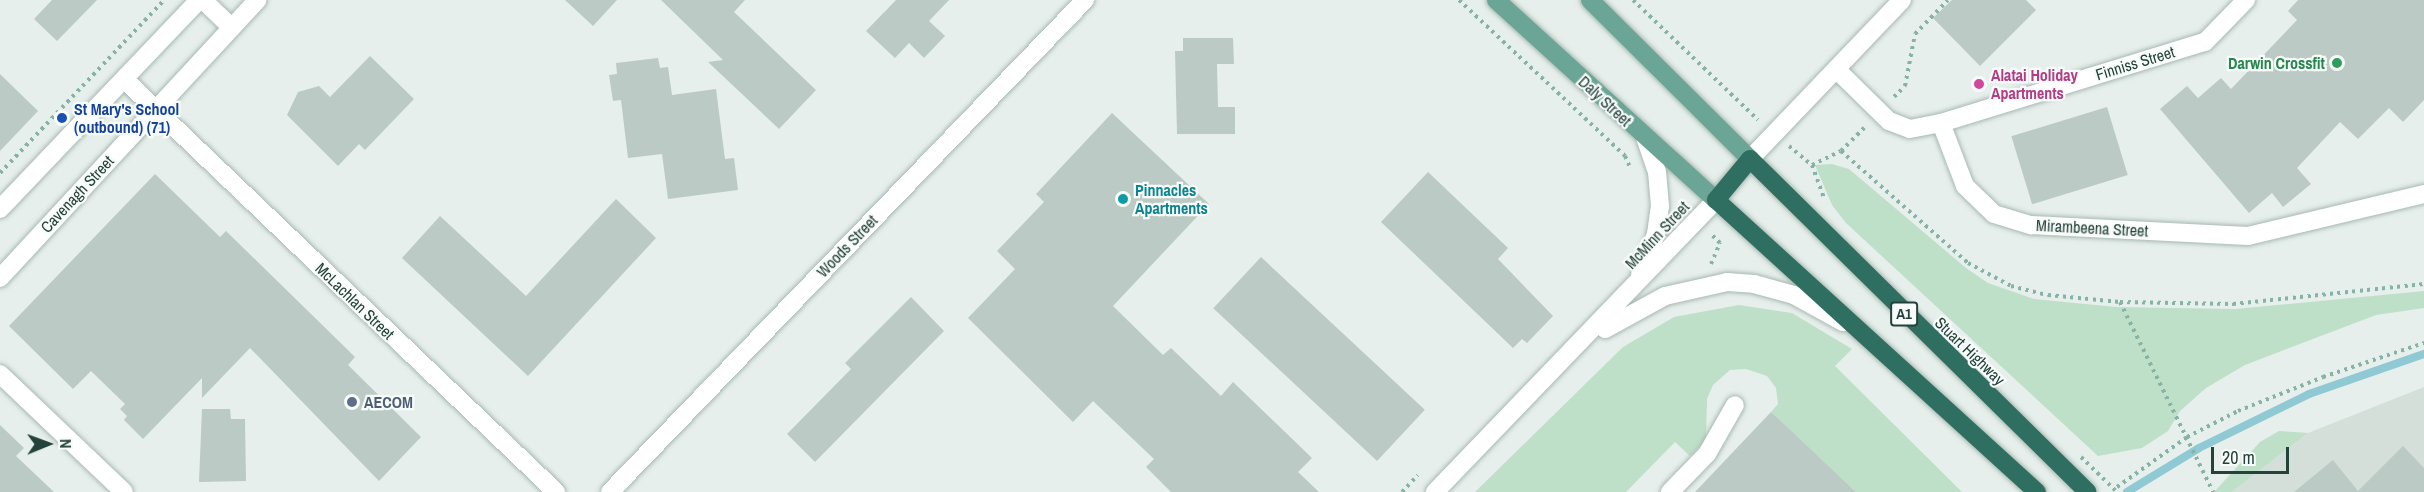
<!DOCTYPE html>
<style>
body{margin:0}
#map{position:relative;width:2424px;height:492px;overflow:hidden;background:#e6efeb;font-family:"Archivo Narrow",sans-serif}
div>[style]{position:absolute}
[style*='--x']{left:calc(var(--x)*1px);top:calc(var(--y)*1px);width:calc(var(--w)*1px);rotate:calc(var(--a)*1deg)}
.built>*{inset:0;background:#d4dfda}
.green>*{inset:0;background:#bfe0c8}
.stream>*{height:8px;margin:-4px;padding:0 4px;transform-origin:4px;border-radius:4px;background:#8ec9d4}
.building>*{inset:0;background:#bbcac4;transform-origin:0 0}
.path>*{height:4px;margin-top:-2px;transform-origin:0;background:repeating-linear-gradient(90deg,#86b3a5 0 3px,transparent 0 7.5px)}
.roads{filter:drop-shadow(0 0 2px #a8b8b2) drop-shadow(0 0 2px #a8b8b2)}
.minor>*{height:18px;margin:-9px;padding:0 9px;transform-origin:9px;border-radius:9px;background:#fff}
.major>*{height:18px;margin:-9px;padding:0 9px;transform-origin:9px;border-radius:9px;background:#6aa596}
.highway>*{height:18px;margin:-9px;padding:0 9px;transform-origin:9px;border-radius:9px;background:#2f6f62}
.path-bridge>*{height:4px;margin-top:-2px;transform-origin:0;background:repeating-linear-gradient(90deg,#86b3a5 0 3px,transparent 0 7.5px)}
.dots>*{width:16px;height:16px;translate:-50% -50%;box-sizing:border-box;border:3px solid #f7fbf9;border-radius:50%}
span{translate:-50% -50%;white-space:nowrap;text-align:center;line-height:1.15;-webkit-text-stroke:4.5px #f7fbf9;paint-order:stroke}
.shield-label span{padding:2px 4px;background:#f7fbf9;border:2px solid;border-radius:4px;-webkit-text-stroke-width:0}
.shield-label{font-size:15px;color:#24423a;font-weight:700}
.street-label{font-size:16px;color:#24423a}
.leisure-label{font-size:16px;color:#27864d;font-weight:700}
.right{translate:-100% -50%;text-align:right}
.hotel-label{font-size:16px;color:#b23c85;font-weight:700}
.left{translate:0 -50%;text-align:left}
.transit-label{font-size:16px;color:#164399;font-weight:700}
.culture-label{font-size:16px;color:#0d838f;font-weight:700}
.service-label{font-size:16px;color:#4e5e75;font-weight:700}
.north{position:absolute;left:18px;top:414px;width:60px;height:60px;-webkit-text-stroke:4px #f7fbf9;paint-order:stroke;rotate:89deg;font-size:16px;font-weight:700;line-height:24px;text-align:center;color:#24423a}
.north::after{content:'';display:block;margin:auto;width:21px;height:27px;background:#24423a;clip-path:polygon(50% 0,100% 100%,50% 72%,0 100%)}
.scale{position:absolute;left:2211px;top:447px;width:78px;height:27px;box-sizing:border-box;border:3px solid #24423a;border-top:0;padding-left:8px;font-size:18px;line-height:21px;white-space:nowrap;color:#24423a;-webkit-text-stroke:4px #f7fbf9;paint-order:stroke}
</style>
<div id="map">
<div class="built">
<i style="clip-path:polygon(2424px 387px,2424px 492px,2232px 492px,2308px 433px)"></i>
</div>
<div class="green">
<i style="clip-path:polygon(1832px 164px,1849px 169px,1966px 268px,1988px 283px,2034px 299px,2116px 307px,2235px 309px,2424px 291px,2424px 308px,2376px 315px,2245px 365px,2206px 388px,2180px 411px,2168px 431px,2142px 448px,2098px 456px,1846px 223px,1832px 205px,1815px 165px)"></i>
<i style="clip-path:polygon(1739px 305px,1792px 313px,1852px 349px,1835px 366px,1962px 492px,1856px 492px,1771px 412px,1778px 404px,1776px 388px,1767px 376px,1746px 369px,1730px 370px,1713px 385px,1707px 399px,1706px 440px,1690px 456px,1675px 442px,1626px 492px,1475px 492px,1623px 347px,1674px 317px)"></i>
<i style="clip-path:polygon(2279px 431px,2308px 433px,2232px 492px,2214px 492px,2260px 442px)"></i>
</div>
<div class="stream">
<i style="--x:2127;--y:492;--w:84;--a:-31.4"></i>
<i style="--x:2199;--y:448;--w:123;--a:-26.1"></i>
<i style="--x:2309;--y:394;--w:122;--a:-19.2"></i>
</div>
<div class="building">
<i style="clip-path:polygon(52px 0,97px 0,57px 41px,34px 19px)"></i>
<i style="clip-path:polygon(565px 0,617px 0,593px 26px)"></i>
<i style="clip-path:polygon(661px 0,745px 0,734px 12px,816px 90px,779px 129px,708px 62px,723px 60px)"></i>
<i style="clip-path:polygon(896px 0,949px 0,929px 21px,945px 36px,924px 58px,909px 43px,895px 58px,866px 31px)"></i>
<i style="clip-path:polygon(1952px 0,2026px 0,2036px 10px,1980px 66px,1933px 18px)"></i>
<i style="clip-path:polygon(2298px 0,2424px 0,2424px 100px,2403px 122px,2389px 108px,2358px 139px,2340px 122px,2297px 168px,2311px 184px,2283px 207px,2272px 193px,2249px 213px,2160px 109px,2187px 86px,2198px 98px,2221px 78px,2231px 89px,2297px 20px,2288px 11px)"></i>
<i style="clip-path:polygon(1183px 38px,1233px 38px,1234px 64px,1217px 64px,1218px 107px,1235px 107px,1235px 134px,1177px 134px,1175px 51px,1183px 51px)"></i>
<i style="clip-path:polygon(370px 56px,414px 99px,365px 150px,359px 144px,338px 166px,287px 115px,298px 92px,319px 86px,330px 97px)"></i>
<i style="clip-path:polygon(658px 58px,660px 68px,668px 67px,672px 95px,716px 89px,725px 159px,734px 158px,738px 190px,668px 199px,662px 154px,628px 158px,621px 100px,613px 101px,609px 75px,617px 74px,616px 63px)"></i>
<i style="clip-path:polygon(0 74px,38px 111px,0 151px)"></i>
<i style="left:2107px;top:107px;width:71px;height:100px;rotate:73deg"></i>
<i style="clip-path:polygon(1112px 113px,1209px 204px,1113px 306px,1163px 355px,1171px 348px,1221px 396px,1233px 382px,1312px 458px,1298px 472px,1319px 492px,1171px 492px,1146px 467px,1154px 459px,1093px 401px,1073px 422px,968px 318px,1015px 269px,997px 251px,1044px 202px,1036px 194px)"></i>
<i style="clip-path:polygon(1428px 172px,1508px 248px,1498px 259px,1553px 316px,1527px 343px,1522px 339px,1513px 348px,1381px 222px)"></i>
<i style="clip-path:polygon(155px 174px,220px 237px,226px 231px,355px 357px,348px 365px,421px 437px,379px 481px,250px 348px,202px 398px,202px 378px,143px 439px,124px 420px,127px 416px,120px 409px,125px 404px,91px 371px,73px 389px,9px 326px)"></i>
<i style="clip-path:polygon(616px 199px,656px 238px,528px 376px,402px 258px,440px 216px,526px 296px)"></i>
<i style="left:1261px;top:257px;width:224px;height:70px;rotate:43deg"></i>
<i style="clip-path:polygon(911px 297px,944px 331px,815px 462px,787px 434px,851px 369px,845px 363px)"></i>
<i style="clip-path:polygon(202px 409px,230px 409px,231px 419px,245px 419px,246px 481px,199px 482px)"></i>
<i style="clip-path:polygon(1771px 412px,1782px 422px,1856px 492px,1695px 492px)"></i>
<i style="clip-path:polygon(0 425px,24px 448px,16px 456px,54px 492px,0 492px)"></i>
<i style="clip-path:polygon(2403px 446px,2424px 468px,2424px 492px,2294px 492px,2333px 460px,2358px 491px)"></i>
</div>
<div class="path">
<i style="--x:1459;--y:0;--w:228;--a:43.2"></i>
<i style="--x:1625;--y:156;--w:12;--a:66"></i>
<i style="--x:1633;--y:0;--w:173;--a:43.8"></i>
<i style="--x:1894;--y:97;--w:16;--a:-45"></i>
<i style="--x:1905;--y:86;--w:53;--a:-79.1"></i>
<i style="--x:1915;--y:34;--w:47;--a:-45.9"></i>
<i style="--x:1789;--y:146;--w:30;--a:40"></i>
<i style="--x:1812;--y:165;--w:37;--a:70"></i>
<i style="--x:1841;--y:151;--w:35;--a:-45"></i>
<i style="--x:1812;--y:165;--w:32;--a:-26"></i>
<i style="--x:1841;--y:151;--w:169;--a:41.4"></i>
<i style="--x:1968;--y:263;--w:49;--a:28.1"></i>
<i style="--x:2011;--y:286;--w:38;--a:14"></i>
<i style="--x:2048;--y:295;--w:72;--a:5.6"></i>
<i style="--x:2120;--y:302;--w:113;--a:1"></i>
<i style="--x:2233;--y:304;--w:192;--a:-6"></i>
<i style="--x:0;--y:173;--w:238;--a:-46.5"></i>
<i style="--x:1711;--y:264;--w:23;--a:-67"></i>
<i style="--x:1720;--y:243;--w:11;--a:-135"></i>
<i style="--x:2120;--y:302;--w:212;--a:63.9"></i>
<i style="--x:2117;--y:487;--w:86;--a:-35.5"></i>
<i style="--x:2187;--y:437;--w:57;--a:-27"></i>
<i style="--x:2238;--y:411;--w:92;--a:-21.8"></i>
<i style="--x:2323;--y:377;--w:107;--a:-18.6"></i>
<i style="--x:1402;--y:492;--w:23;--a:-47"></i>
</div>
<div class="roads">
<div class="minor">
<i style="--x:203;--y:0;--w:39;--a:44"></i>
<i style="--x:1836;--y:69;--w:74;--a:44.5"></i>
<i style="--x:1889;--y:121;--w:22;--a:21"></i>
<i style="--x:1910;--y:129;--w:32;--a:-11"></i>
<i style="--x:1941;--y:123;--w:67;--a:69.1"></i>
<i style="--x:1965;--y:186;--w:40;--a:44"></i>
<i style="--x:1994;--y:214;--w:39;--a:17"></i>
<i style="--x:2031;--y:225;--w:217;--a:2.9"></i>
<i style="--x:2248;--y:236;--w:181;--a:-13.4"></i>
<i style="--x:124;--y:79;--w:598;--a:43.71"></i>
<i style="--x:1941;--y:123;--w:276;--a:-17.1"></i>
<i style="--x:2205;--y:42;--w:59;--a:-45.7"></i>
<i style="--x:1750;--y:159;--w:220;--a:-46.3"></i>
<i style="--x:0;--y:209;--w:289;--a:-46.4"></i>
<i style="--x:1640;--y:275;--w:44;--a:-68.7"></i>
<i style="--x:1656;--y:234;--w:28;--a:-82"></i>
<i style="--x:1660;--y:206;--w:34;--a:-95"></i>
<i style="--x:1657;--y:172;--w:36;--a:-109"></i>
<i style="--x:0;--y:278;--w:379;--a:-47.2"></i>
<i style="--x:1605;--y:329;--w:68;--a:-28.8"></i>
<i style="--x:1665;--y:296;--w:64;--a:-12.7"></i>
<i style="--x:1727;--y:282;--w:27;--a:4"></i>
<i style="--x:1754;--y:284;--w:41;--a:15.4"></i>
<i style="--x:1794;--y:295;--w:56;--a:28.9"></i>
<i style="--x:0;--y:374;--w:171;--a:43.6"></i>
<i style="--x:610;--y:492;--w:684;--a:-46.01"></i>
<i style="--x:1435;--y:492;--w:405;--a:-46.1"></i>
<i style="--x:1670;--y:492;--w:53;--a:-45.8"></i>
<i style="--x:1707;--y:454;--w:56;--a:-60.3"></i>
</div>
<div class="major">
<i style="--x:1496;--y:0;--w:297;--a:42.3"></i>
<i style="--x:1590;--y:0;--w:226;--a:44.8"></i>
</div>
<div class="highway">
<i style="--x:2037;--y:492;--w:434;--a:-137.7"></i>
<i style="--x:1716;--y:200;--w:53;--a:-50.3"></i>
<i style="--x:1750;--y:159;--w:474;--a:44.6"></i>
</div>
</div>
<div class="path-bridge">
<i style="--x:2081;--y:457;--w:50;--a:44.2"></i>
</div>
<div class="dots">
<i style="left:2337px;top:63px;background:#2e9e5b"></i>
<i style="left:1979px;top:84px;background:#d1479c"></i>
<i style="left:62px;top:118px;background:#1a4fb4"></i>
<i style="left:1123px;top:199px;background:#0f9aa8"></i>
<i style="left:352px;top:402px;background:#5c6f8a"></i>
</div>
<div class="shield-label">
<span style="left:1904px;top:314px">A1</span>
</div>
<div class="street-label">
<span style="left:2135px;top:63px;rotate:-17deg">Finniss Street</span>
<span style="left:1605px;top:101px;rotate:43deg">Daly Street</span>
<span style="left:77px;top:194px;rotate:-47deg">Cavenagh Street</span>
<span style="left:2092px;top:228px;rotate:3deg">Mirambeena Street</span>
<span style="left:1657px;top:235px;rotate:-47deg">McMinn Street</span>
<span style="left:847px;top:246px;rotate:-46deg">Woods Street</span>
<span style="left:355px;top:301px;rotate:44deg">McLachlan Street</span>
<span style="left:1970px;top:351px;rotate:44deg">Stuart Highway</span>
</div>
<div class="leisure-label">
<span class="right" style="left:2325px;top:63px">Darwin Crossfit</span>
</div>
<div class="hotel-label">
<span class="left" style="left:1991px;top:84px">Alatai Holiday<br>Apartments</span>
</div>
<div class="transit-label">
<span class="left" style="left:74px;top:118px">St Mary's School<br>(outbound) (71)</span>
</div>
<div class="culture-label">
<span class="left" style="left:1135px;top:199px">Pinnacles<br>Apartments</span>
</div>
<div class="service-label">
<span class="left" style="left:364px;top:402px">AECOM</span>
</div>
<div class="north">N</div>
<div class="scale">20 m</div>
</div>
